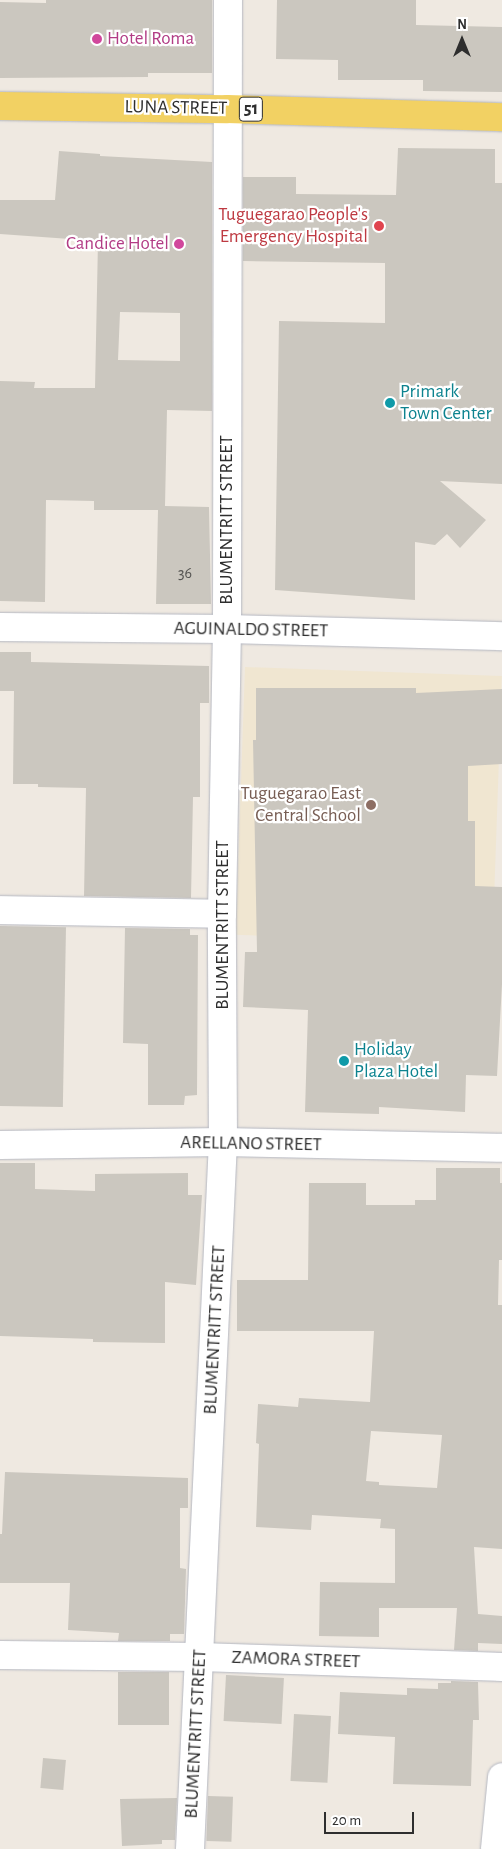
<!DOCTYPE html>
<style>
body{margin:0}
#map{position:relative;width:502px;height:1849px;overflow:hidden;background:#efe9e1;font-family:"Alegreya Sans",sans-serif}
div>[style]{position:absolute}
[style*='--x']{left:calc(var(--x)*1px);top:calc(var(--y)*1px);width:calc(var(--w)*1px);rotate:calc(var(--a)*1deg)}
.education>*{inset:0;background:#f0e6d1;transform-origin:0 0}
.building>*{inset:0;background:#cbc7bf;transform-origin:0 0}
.roads{filter:drop-shadow(0 0 1px #b4b7c1) drop-shadow(0 0 1px #b4b7c1)}
.street>*{height:28px;margin:-14px;padding:0 14px;transform-origin:14px;border-radius:14px;background:#fff}
.secondary>*{height:28px;margin:-14px;padding:0 14px;transform-origin:14px;border-radius:14px;background:#fff}
.primary>*{height:28px;margin:-14px;padding:0 14px;transform-origin:14px;border-radius:14px;background:#f2d163}
.dots>*{width:14px;height:14px;translate:-50% -50%;box-sizing:border-box;border:2px solid #fff;border-radius:50%}
span{translate:-50% -50%;white-space:nowrap;text-align:center;line-height:1.15;-webkit-text-stroke:4.5px #fff;paint-order:stroke}
.number-label{font-size:16px;color:#555452}
.number-label span{-webkit-text-stroke-width:0}
.shield-label span{padding:1px 4px;background:#fff;border:1px solid;border-radius:4px;-webkit-text-stroke-width:0}
.shield-label{font-size:18px;color:#2e2e2e;font-weight:700}
.hotel-label{font-size:19px;color:#b23c85}
.left{translate:0 -50%;text-align:left}
.right{translate:-100% -50%;text-align:right}
.street-label{font-size:19px;color:#2e2e2e}
.health-label{font-size:19px;color:#be3a42}
.culture-label{font-size:19px;color:#0d838f}
.education-label{font-size:19px;color:#785e54}
.north{position:absolute;left:437px;top:15px;width:50px;height:50px;-webkit-text-stroke:4px #fff;paint-order:stroke;rotate:0deg;font-size:14px;font-weight:700;line-height:20px;text-align:center;color:#2e2e2e}
.north::after{content:'';display:block;margin:auto;width:18px;height:22px;background:#2e2e2e;clip-path:polygon(50% 0,100% 100%,50% 72%,0 100%)}
.scale{position:absolute;left:324px;top:1812px;width:90px;height:22px;box-sizing:border-box;border:2px solid #2e2e2e;border-top:0;padding-left:6px;font-size:15px;line-height:18px;white-space:nowrap;color:#2e2e2e;-webkit-text-stroke:4px #fff;paint-order:stroke}
</style>
<div id="map">
<div class="education">
<i style="left:245px;top:667px;width:257px;height:268px;rotate:2deg"></i>
</div>
<div class="building">
<i style="clip-path:polygon(46px 0,212px 0,212px 73px,148px 73px,148px 77px,0 78px,0 2px,46px 3px)"></i>
<i style="clip-path:polygon(277px 0,416px 0,416px 25px,502px 27px,502px 92px,423px 91px,423px 80px,338px 80px,338px 60px,276px 59px)"></i>
<i style="clip-path:polygon(398px 148px,495px 149px,495px 183px,502px 183px,502px 484px,440px 481px,486px 520px,460px 548px,447px 534px,435px 545px,415px 542px,415px 600px,275px 590px,279px 321px,385px 323px,385px 263px,243px 261px,243px 177px,296px 177px,296px 194px,396px 195px)"></i>
<i style="clip-path:polygon(evenodd,59px 151px,100px 154px,100px 156px,212px 162px,212px 411px,167px 410px,165px 506px,209px 507px,211px 604px,156px 604px,158px 510px,94px 510px,94px 501px,46px 500px,45px 602px,0 601px,0 381px,35px 382px,34px 388px,95px 388px,98px 241px,0 234px,0 200px,55px 200px,59px 151px,120px 312px,180px 313px,180px 361px,118px 360px,120px 312px)"></i>
<i style="clip-path:polygon(0 652px,31px 652px,31px 662px,209px 666px,209px 703px,200px 703px,200px 797px,193px 797px,191px 898px,84px 896px,86px 788px,38px 787px,38px 784px,13px 784px,14px 691px,0 691px)"></i>
<i style="clip-path:polygon(256px 688px,416px 688px,416px 693px,502px 689px,502px 764px,468px 766px,468px 821px,475px 821px,475px 886px,502px 887px,502px 984px,497px 1076px,466px 1075px,465px 1112px,379px 1107px,379px 1114px,305px 1112px,308px 1010px,243px 1007px,245px 952px,257px 952px,253px 740px,256px 740px)"></i>
<i style="left:0;top:926px;width:66px;height:180px;rotate:1deg"></i>
<i style="clip-path:polygon(125px 928px,190px 929px,190px 935px,198px 935px,197px 1095px,185px 1096px,184px 1105px,148px 1105px,148px 1044px,123px 1043px)"></i>
<i style="clip-path:polygon(0 1163px,35px 1163px,35px 1189px,95px 1191px,95px 1174px,188px 1173px,188px 1195px,202px 1195px,196px 1285px,165px 1282px,165px 1343px,93px 1342px,93px 1339px,0 1336px)"></i>
<i style="clip-path:polygon(evenodd,436px 1168px,500px 1168px,500px 1183px,502px 1183px,502px 1260px,499px 1260px,498px 1305px,502px 1305px,502px 1549px,474px 1547px,478px 1614px,502px 1616px,502px 1644px,478px 1643px,478px 1651px,454px 1650px,457px 1608px,379px 1608px,379px 1637px,319px 1636px,320px 1582px,395px 1583px,395px 1529px,380px 1528px,381px 1519px,312px 1515px,311px 1530px,256px 1527px,259px 1444px,256px 1443px,258px 1404px,298px 1407px,299px 1398px,370px 1402px,374px 1331px,237px 1331px,237px 1280px,308px 1280px,309px 1183px,366px 1183px,366px 1205px,415px 1205px,415px 1200px,436px 1200px,436px 1168px,371px 1431px,442px 1435px,437px 1488px,379px 1485px,379px 1482px,366px 1481px,371px 1431px)"></i>
<i style="clip-path:polygon(5px 1472px,188px 1478px,188px 1508px,180px 1508px,180px 1568px,186px 1569px,184px 1634px,170px 1634px,170px 1641px,118px 1641px,119px 1633px,68px 1630px,70px 1583px,0 1583px,0 1534px,2px 1534px)"></i>
<i style="left:118px;top:1672px;width:51px;height:53px"></i>
<i style="left:226px;top:1675px;width:58px;height:46px;rotate:3deg"></i>
<i style="clip-path:polygon(451px 1681px,478px 1682px,479px 1720px,473px 1720px,471px 1786px,393px 1784px,395px 1737px,338px 1734px,340px 1692px,407px 1695px,407px 1688px,438px 1689px,438px 1683px,451px 1683px)"></i>
<i style="left:294px;top:1714px;width:37px;height:67px;rotate:3deg"></i>
<i style="left:43px;top:1758px;width:23px;height:30px;rotate:5deg"></i>
<i style="left:208px;top:1796px;width:25px;height:45px;rotate:2deg"></i>
<i style="clip-path:polygon(177px 1798px,175px 1840px,162px 1840px,162px 1844px,122px 1846px,120px 1799px)"></i>
</div>
<div class="roads">
<div class="street">
<i style="--x:0;--y:910;--w:222;--a:1"></i>
<i style="--x:0;--y:1655;--w:200;--a:0.6"></i>
<i style="--x:200;--y:1657;--w:302;--a:1.9"></i>
<i style="--x:190;--y:1849;--w:708;--a:-87.33"></i>
<i style="--x:223;--y:1142;--w:228;--a:-90.3"></i>
<i style="--x:222;--y:914;--w:285;--a:-89"></i>
<i style="--x:227;--y:629;--w:629;--a:-89.91"></i>
</div>
<div class="secondary">
<i style="--x:0;--y:627;--w:227;--a:0.5"></i>
<i style="--x:227;--y:629;--w:275;--a:1.5"></i>
<i style="--x:0;--y:1145;--w:223;--a:-0.8"></i>
<i style="--x:223;--y:1142;--w:279;--a:1.2"></i>
<i style="--x:495;--y:1849;--w:72;--a:-84.4"></i>
</div>
<div class="primary">
<i style="--x:0;--y:106;--w:227;--a:0.8"></i>
<i style="--x:227;--y:109;--w:275;--a:1.7"></i>
</div>
</div>
<div class="dots">
<i style="left:97px;top:39px;background:#d1479c"></i>
<i style="left:379px;top:226px;background:#e0444e"></i>
<i style="left:179px;top:244px;background:#d1479c"></i>
<i style="left:390px;top:403px;background:#0f9aa8"></i>
<i style="left:371px;top:805px;background:#8d6e63"></i>
<i style="left:344px;top:1061px;background:#0f9aa8"></i>
</div>
<div class="number-label">
<span style="left:185px;top:573px">36</span>
</div>
<div class="shield-label">
<span style="left:251px;top:109px">51</span>
</div>
<div class="hotel-label">
<span class="left" style="left:107px;top:39px">Hotel Roma</span>
<span class="right" style="left:169px;top:244px">Candice Hotel</span>
</div>
<div class="street-label">
<span style="left:176px;top:108px;rotate:1deg">LUNA STREET</span>
<span style="left:227px;top:520px;rotate:-90deg">BLUMENTRITT STREET</span>
<span style="left:251px;top:630px;rotate:1deg">AGUINALDO STREET</span>
<span style="left:223px;top:925px;rotate:-90deg">BLUMENTRITT STREET</span>
<span style="left:251px;top:1144px;rotate:1deg">ARELLANO STREET</span>
<span style="left:215px;top:1330px;rotate:-87deg">BLUMENTRITT STREET</span>
<span style="left:296px;top:1660px;rotate:2deg">ZAMORA STREET</span>
<span style="left:196px;top:1734px;rotate:-87deg">BLUMENTRITT STREET</span>
</div>
<div class="health-label">
<span class="right" style="left:368px;top:226px">Tuguegarao People's<br>Emergency Hospital</span>
</div>
<div class="culture-label">
<span class="left" style="left:400px;top:403px">Primark<br>Town Center</span>
<span class="left" style="left:354px;top:1061px">Holiday<br>Plaza Hotel</span>
</div>
<div class="education-label">
<span class="right" style="left:361px;top:805px">Tuguegarao East<br>Central School</span>
</div>
<div class="north">N</div>
<div class="scale">20 m</div>
</div>
